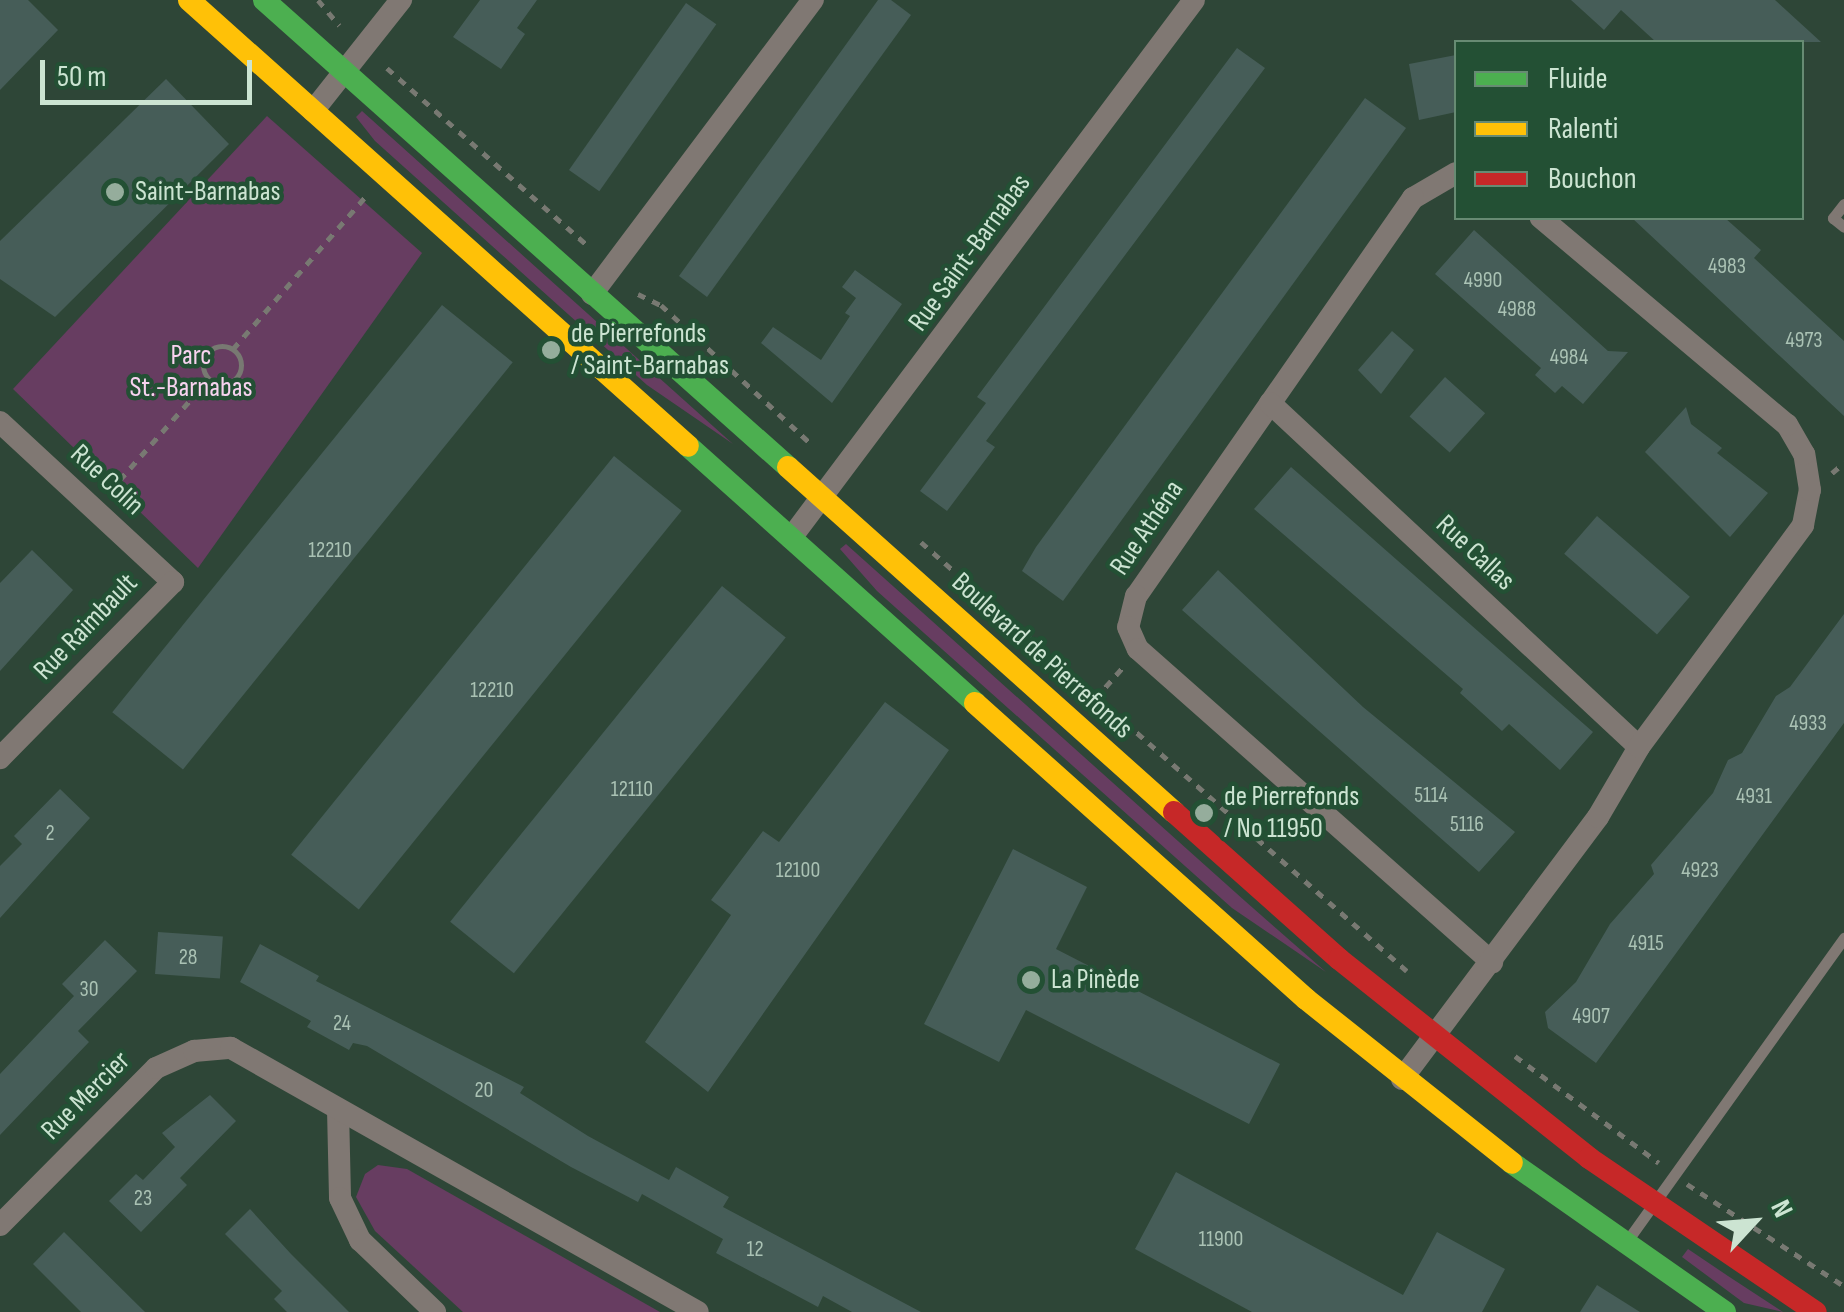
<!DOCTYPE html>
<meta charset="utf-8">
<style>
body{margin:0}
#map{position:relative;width:1844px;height:1312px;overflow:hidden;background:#2e4637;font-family:"Sofia Sans Condensed",sans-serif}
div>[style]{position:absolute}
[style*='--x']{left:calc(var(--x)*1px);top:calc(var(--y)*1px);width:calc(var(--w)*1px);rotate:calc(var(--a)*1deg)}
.green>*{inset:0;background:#673d61}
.building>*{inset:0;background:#465d58;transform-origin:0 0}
.path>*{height:5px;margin-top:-2.5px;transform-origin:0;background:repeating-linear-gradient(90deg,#787972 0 8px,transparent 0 16px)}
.path>.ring{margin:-2.5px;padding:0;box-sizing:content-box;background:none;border:5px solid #787972;border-radius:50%}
.lane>*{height:11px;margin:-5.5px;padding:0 5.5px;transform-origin:5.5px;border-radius:5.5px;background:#807873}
.street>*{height:22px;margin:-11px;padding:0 11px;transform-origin:11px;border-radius:11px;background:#807873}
.fast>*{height:22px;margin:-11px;padding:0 11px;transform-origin:11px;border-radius:11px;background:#4caf50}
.slow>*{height:22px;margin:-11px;padding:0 11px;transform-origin:11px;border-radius:11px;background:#ffc107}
.jam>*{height:22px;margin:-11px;padding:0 11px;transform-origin:11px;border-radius:11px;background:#c62828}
.dots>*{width:28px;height:28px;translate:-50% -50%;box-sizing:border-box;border:5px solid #235034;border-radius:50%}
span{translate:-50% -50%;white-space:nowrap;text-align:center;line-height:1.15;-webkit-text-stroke:9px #235034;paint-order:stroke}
.number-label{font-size:22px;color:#aac2b4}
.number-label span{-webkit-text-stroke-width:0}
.poi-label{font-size:28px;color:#cce4d2}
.left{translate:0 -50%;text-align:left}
.street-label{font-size:28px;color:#cce4d2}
.park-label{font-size:28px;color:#f8d3f0}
.legend{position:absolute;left:1454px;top:40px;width:350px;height:180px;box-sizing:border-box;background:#235034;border:2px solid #678b73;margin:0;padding:12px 18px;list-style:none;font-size:30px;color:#cce4d2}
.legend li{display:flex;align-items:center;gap:20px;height:50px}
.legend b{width:50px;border:2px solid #678b73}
.north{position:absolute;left:1704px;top:1172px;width:100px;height:100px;-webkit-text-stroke:8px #235034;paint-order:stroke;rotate:64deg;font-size:28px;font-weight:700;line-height:40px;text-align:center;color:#cce4d2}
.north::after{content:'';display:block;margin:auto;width:35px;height:45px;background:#cce4d2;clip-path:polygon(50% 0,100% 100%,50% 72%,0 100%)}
.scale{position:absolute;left:40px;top:60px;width:212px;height:45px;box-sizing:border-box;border:5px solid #cce4d2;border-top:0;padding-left:12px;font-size:30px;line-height:35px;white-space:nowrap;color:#cce4d2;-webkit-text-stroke:8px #235034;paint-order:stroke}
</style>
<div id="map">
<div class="green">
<i style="clip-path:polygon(362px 111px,656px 375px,733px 444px,647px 385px,375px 141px,356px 117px)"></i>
<i style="clip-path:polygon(267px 116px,422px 253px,198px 568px,13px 389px)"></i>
<i style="clip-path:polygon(846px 544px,1245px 901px,1326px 972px,1232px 908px,877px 591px,840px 549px)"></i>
<i style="clip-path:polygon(378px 1165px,407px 1169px,660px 1312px,463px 1312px,375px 1231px,356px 1197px,365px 1174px)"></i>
<i style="clip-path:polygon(1688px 1249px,1728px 1276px,1783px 1312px,1744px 1303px,1682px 1257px)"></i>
</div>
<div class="building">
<i style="clip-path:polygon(0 0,28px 0,58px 30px,0 90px)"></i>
<i style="clip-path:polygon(480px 0,537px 0,517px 28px,525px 34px,501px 69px,453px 37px)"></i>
<i style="clip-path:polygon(878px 0,891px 0,911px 15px,707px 297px,679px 276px)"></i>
<i style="clip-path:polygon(1571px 0,1775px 0,1821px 42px,1656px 42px,1621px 10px,1604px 30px)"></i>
<i style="left:686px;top:3px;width:37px;height:204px;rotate:35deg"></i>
<i style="clip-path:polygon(1237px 48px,1265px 68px,986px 441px,995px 447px,947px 511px,920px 491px,986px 403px,977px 397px)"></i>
<i style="clip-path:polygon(1456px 55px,1456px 112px,1419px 120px,1409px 64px)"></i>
<i style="clip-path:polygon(166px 79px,229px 144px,55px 317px,0 279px,0 241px)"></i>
<i style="clip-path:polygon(1365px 98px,1406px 128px,1063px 601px,1022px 571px,1036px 547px)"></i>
<i style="clip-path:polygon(1632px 218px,1725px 218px,1761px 250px,1754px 258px,1844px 341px,1844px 416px)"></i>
<i style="clip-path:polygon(1474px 230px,1608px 351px,1628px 352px,1583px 404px,1562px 386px,1555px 393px,1535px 375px,1541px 368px,1435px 274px)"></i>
<i style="clip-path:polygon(855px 270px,902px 304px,832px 403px,761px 343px,773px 327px,821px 360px,850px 316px,845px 313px,856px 298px,842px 287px)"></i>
<i style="left:442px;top:305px;width:91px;height:524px;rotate:39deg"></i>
<i style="clip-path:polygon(1392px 331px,1414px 350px,1381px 394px,1358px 370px)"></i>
<i style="left:1445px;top:377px;width:54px;height:53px;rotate:42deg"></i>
<i style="clip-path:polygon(1686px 407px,1691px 424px,1722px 448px,1717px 453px,1768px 493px,1730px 537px,1645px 452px)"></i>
<i style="left:614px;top:456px;width:87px;height:513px;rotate:39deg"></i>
<i style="clip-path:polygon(1291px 467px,1593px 732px,1560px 770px,1509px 724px,1502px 731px,1460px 693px,1463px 689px,1254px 509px)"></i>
<i style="left:1597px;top:516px;width:123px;height:50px;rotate:41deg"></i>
<i style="clip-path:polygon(32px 550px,73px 590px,0 671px,0 583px)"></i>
<i style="clip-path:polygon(1218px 570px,1363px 707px,1515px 832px,1479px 872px,1182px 610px)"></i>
<i style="left:722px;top:586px;width:82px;height:432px;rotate:39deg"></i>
<i style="clip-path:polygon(1844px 614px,1844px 723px,1596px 1063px,1548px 1028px,1545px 1012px,1576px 982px,1610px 924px,1654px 874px,1651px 865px,1713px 793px,1728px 760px,1742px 753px,1776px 696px,1790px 687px)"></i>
<i style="clip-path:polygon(885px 702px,949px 750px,708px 1092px,645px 1042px,731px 915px,711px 900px,763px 831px,779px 842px)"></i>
<i style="clip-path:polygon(60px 789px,90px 818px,0 918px,0 866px,22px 844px,14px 836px)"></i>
<i style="clip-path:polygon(1013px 849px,1087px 887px,1056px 949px,1280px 1064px,1249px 1124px,1026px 1010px,999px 1062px,924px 1024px)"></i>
<i style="left:158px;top:932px;width:65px;height:42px;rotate:4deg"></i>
<i style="clip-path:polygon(105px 940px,137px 971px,78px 1031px,89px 1042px,0 1135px,0 1074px,74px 996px,62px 984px)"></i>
<i style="clip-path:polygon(260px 944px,319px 976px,316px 981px,524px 1087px,520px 1093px,588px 1136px,669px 1180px,676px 1167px,729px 1197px,723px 1207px,921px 1312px,852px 1312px,823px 1296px,818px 1307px,716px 1253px,723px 1239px,642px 1194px,638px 1202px,571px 1167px,367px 1046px,353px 1043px,349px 1050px,307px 1027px,311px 1021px,240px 982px)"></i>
<i style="clip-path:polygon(210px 1095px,236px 1121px,180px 1178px,187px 1185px,141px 1232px,109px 1201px,136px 1174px,143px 1180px,175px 1147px,162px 1133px)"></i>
<i style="clip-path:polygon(1176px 1172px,1403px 1295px,1437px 1232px,1505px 1269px,1482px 1312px,1252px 1312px,1135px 1249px)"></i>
<i style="clip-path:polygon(250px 1209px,291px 1254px,349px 1312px,287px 1312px,274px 1299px,282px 1291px,225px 1234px)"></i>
<i style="clip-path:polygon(64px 1232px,145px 1312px,81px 1312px,33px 1264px)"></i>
<i style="clip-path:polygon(1597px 1285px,1640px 1312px,1580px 1312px)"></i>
</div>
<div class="path">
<i style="--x:318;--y:0;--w:33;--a:50"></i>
<i style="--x:387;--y:68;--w:268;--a:41.5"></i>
<i style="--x:638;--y:294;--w:25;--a:26"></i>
<i style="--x:661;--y:305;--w:203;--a:42.8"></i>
<i class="ring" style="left:203px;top:346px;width:33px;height:33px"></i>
<i style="--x:233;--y:349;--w:203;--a:-49"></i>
<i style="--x:1832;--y:473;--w:16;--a:-40"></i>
<i style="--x:109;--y:492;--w:151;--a:-48.5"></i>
<i style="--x:921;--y:542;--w:648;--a:41.44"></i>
<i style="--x:1095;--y:699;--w:44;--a:-48.7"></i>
<i style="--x:1515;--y:1056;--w:179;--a:36.6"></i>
<i style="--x:1687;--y:1184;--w:187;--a:33"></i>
</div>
<div class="lane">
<i style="--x:1844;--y:204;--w:18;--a:128"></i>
<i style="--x:1833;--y:218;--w:14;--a:39"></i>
<i style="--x:1627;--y:1241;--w:373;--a:-54.4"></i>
</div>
<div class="street">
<i style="--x:313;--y:111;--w:142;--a:-51.6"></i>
<i style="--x:1456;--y:173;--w:50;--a:149.8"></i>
<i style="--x:1413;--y:198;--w:485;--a:124.8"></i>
<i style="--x:1136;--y:596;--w:32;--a:104"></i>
<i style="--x:1128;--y:627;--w:24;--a:66"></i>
<i style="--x:1138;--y:649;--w:473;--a:41.5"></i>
<i style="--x:592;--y:294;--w:368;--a:-53.1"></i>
<i style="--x:1270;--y:403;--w:504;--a:42.99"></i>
<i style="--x:0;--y:422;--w:236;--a:42.8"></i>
<i style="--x:173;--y:582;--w:247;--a:134.5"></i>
<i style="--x:791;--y:538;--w:672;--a:-53.16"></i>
<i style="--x:1402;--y:1079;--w:327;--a:-53.2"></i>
<i style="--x:1598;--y:817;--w:81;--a:-59.6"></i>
<i style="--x:1639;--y:747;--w:276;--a:-53.5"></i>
<i style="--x:1803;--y:525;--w:36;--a:-79"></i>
<i style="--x:1810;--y:490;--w:36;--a:-99"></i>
<i style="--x:1804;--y:454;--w:34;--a:-120"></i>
<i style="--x:1787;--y:425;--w:322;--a:-139.9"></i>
<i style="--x:338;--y:1109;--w:89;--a:88.7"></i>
<i style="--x:340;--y:1198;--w:47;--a:64.5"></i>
<i style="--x:360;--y:1240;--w:104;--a:43.8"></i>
<i style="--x:0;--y:1225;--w:221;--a:-45.2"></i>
<i style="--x:156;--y:1068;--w:42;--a:-24.1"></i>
<i style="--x:194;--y:1051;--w:37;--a:-5"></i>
<i style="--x:231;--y:1048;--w:536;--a:29.48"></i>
</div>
<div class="fast">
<i style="--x:264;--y:0;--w:702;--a:41.71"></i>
<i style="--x:688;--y:446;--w:385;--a:41.8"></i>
<i style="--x:1512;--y:1163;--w:260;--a:35"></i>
</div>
<div class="slow">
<i style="--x:189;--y:0;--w:669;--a:41.79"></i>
<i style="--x:788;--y:467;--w:518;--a:41.79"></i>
<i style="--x:975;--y:703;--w:444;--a:41.8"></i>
<i style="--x:1306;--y:999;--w:263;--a:38.5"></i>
</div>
<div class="jam">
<i style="--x:1174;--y:812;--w:221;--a:41.7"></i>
<i style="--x:1339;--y:959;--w:320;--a:38.5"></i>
<i style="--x:1589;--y:1158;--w:274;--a:34.2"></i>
</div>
<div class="dots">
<i style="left:115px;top:192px;background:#95ad9c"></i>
<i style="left:551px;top:350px;background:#95ad9c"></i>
<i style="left:1204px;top:813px;background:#95ad9c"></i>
<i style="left:1031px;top:980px;background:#95ad9c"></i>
</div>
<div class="number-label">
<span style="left:1727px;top:267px">4983</span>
<span style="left:1483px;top:281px">4990</span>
<span style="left:1517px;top:310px">4988</span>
<span style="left:1804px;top:341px">4973</span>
<span style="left:1569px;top:358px">4984</span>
<span style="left:330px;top:551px">12210</span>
<span style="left:492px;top:691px">12210</span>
<span style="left:1808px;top:724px">4933</span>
<span style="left:632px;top:790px">12110</span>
<span style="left:1431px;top:796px">5114</span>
<span style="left:1754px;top:797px">4931</span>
<span style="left:1467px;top:825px">5116</span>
<span style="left:50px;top:834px">2</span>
<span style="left:798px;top:871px">12100</span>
<span style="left:1700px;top:871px">4923</span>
<span style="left:1646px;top:944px">4915</span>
<span style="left:188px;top:958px">28</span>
<span style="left:89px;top:990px">30</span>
<span style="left:1591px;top:1017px">4907</span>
<span style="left:342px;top:1024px">24</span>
<span style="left:484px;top:1091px">20</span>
<span style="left:143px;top:1199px">23</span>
<span style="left:1221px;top:1240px">11900</span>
<span style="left:755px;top:1250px">12</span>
</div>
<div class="poi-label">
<span class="left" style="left:135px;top:192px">Saint-Barnabas</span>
<span class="left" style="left:571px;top:350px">de Pierrefonds<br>/ Saint-Barnabas</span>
<span class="left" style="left:1224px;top:813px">de Pierrefonds<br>/ No 11950</span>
<span class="left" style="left:1051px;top:980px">La Pinède</span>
</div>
<div class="street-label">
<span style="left:970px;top:253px;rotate:-54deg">Rue Saint-Barnabas</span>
<span style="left:107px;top:480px;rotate:43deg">Rue Colin</span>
<span style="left:1147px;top:528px;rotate:-56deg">Rue Athéna</span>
<span style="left:1475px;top:553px;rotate:43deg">Rue Callas</span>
<span style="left:86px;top:627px;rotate:-46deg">Rue Raimbault</span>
<span style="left:1042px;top:656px;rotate:42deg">Boulevard de Pierrefonds</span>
<span style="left:86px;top:1096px;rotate:-45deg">Rue Mercier</span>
</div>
<div class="park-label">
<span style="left:191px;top:372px">Parc<br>St.-Barnabas</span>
</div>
<ul class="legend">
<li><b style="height:12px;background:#4caf50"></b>Fluide</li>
<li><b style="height:12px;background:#ffc107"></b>Ralenti</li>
<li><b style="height:12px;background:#c62828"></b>Bouchon</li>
</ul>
<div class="north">N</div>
<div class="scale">50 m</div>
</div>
